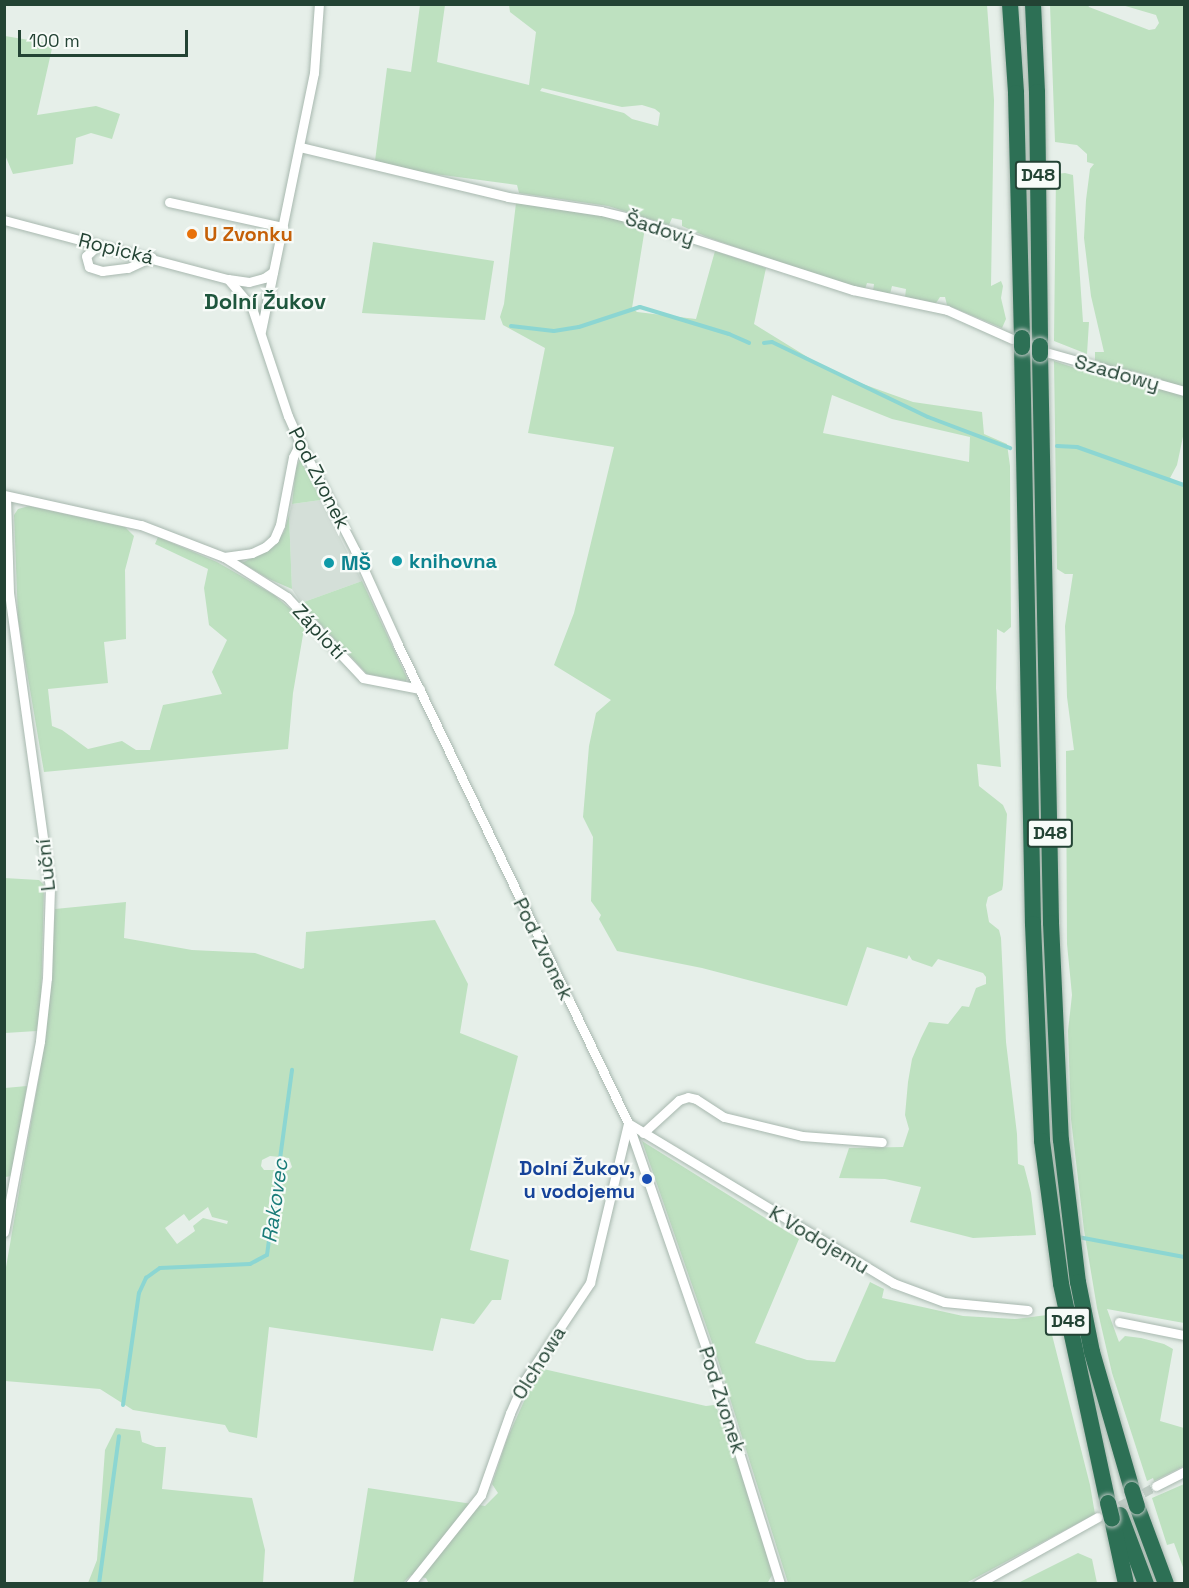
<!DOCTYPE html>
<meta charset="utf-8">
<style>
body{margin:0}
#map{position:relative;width:1189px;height:1588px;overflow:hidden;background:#e6efe9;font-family:"Space Grotesk",sans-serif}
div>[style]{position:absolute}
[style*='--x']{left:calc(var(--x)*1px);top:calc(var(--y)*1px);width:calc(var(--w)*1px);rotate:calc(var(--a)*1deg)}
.built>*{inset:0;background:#d4dfd8}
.green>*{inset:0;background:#bee1c0}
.stream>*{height:4px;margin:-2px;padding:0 2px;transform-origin:2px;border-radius:2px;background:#8cd6d2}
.street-tunnel>*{height:9px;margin-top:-4.5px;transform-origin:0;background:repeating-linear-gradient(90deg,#bfcdc5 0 9px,transparent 0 13.5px)}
.roads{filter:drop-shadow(0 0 2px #a8b8af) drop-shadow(0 0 2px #a8b8af)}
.street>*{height:9px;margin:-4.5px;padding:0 4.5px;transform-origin:4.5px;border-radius:4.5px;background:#fff}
.highway>*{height:16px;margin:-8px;padding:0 8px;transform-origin:8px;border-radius:8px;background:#2d7055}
.bridges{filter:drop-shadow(0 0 2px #c1cac6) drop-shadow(0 0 2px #c1cac6)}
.highway-bridge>*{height:16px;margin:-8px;padding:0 8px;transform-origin:8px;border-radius:8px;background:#2d7055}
.dots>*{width:16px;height:16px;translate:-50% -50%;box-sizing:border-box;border:3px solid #f7fbf8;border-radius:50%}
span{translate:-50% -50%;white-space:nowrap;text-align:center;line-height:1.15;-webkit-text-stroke:4.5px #f7fbf8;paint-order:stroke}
.shield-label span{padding:2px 4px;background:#f7fbf8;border:2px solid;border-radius:4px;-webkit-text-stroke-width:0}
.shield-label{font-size:18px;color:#234334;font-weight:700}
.street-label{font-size:20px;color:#234334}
.food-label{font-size:20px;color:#c56008;font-weight:700}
.left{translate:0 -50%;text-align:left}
.culture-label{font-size:20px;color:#0d838f;font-weight:700}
.transit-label{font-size:20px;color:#164399;font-weight:700}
.right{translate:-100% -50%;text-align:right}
.water-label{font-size:21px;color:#1a7c79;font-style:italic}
.quarter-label{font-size:22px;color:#1e563d;font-weight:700}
.frame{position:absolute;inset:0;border:6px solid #234334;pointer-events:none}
.scale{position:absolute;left:18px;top:30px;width:170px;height:27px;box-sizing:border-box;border:3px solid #234334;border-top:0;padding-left:8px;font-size:18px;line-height:21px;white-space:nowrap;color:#234334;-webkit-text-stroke:4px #f7fbf8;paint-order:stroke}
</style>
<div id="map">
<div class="built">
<i style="clip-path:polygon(321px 500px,362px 581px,301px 603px,292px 589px,289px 515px,292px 504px)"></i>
</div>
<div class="green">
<i style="clip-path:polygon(evenodd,420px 5px,445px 5px,437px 62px,529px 85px,536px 32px,510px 12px,509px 5px,987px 5px,994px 100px,991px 286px,1001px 281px,1003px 286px,1001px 298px,1006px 319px,1002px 328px,947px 305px,945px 297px,940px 297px,936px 303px,905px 297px,906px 289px,892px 286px,890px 294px,873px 291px,874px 284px,867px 283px,865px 289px,824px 278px,707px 237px,682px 226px,682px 220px,672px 218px,669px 225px,608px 206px,519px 193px,517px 185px,420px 172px,375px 161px,387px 68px,411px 72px,420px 5px,542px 88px,622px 107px,642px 105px,655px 109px,660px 113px,658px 126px,632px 119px,624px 113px,540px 91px,542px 88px)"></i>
<i style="clip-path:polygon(1050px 5px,1088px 5px,1089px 7px,1149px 30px,1155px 29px,1159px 23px,1156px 15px,1122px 5px,1184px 5px,1184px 388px,1095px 362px,1095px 352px,1104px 352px,1091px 296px,1084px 238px,1086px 200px,1090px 169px,1094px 164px,1087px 162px,1087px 154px,1077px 145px,1055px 142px)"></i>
<i style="clip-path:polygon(5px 36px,53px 44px,37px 115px,96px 106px,120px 114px,112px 139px,91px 133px,76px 138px,73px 164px,13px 174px,5px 155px)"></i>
<i style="clip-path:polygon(1065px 173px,1073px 175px,1083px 322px,1089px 322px,1087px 354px,1054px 341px,1056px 174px)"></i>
<i style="clip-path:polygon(evenodd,516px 203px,601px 214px,645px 228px,632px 308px,637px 312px,696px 319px,715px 251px,766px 268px,754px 324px,835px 374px,913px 402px,982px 412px,984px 434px,1007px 444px,1010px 466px,1011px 627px,1004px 633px,997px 629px,996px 688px,1001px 767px,977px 764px,979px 786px,1003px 805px,1007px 814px,1003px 885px,1002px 890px,988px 897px,986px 905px,989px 922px,999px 930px,1001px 938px,1006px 1042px,1017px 1134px,1018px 1164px,1024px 1166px,1031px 1193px,1036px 1235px,973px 1238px,910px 1222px,921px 1187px,885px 1179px,839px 1178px,849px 1148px,903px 1147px,909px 1129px,905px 1115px,908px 1082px,912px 1059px,921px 1038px,929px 1022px,948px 1024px,962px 1006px,969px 1007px,976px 988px,986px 984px,986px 977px,983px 973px,938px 959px,932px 967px,912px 960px,909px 955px,907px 959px,867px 947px,847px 1006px,702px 968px,617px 951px,599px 919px,601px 915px,591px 901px,593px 837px,583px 817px,589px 746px,596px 713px,611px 700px,554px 665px,574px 613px,614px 447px,528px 433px,545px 348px,503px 325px,500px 317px,504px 304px,516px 203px,832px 395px,892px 419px,970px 437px,969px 462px,823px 433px,832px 395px)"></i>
<i style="clip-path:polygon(373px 242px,494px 261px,485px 320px,362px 313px)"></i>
<i style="clip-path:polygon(1054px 361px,1087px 372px,1092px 370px,1184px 395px,1184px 432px,1177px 465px,1170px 478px,1184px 486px,1184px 1323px,1107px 1309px,1119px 1342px,1125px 1336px,1141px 1338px,1164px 1344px,1173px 1349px,1160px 1421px,1184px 1428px,1184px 1466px,1154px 1481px,1153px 1478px,1147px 1481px,1112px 1373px,1097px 1308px,1084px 1230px,1071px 1119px,1068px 1031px,1072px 995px,1067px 944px,1066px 751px,1074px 750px,1067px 697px,1065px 626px,1073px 574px,1065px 574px,1057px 569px)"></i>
<i style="clip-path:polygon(300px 459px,321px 500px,292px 504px,296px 468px)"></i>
<i style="clip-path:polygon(29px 506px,125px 527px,134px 536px,125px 570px,126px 639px,104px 642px,108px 683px,48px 689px,52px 726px,62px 730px,88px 749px,122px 741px,136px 750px,150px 750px,163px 705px,222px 694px,212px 672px,227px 640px,209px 625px,204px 588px,208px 569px,155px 544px,158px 537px,217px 562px,274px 595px,300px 617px,304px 629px,293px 693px,288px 749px,44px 772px,18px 619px,14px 515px,18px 509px)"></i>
<i style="clip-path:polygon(289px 515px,292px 589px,269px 579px,242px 563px,273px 547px,284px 532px)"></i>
<i style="clip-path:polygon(362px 581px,407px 678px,406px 681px,367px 674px,301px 603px)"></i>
<i style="clip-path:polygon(4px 878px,39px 880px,44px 885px,41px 1001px,37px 1031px,5px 1033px)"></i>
<i style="clip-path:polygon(evenodd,126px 902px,124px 938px,192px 950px,255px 953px,301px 969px,304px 968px,306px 932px,435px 920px,468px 984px,460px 1033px,518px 1056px,470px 1250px,509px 1260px,501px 1300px,492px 1300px,474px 1324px,441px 1318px,433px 1351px,269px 1327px,257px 1438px,229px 1432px,225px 1425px,133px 1410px,100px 1389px,5px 1381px,5px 1273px,46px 1036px,55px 909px,126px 902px,270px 1156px,289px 1158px,292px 1167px,289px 1170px,264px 1170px,261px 1166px,262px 1160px,270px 1156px,126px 902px,208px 1207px,212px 1217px,228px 1221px,227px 1224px,203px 1218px,193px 1226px,195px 1231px,177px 1244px,165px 1228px,184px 1214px,189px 1221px,208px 1207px)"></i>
<i style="clip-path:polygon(27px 1086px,12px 1176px,5px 1177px,5px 1088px)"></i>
<i style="clip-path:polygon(642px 1141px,799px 1239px,755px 1343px,807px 1360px,835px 1362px,870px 1282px,884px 1289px,882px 1298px,963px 1316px,1015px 1319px,1047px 1315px,1090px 1485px,1095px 1514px,966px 1583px,788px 1583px,716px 1354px)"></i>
<i style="clip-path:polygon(539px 1368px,706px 1406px,714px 1405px,722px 1417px,757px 1514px,772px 1575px,767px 1584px,429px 1584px,426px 1578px,411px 1575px,403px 1583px,353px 1584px,368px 1488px,485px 1506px,498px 1493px,492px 1484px,507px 1439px)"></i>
<i style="clip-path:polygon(116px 1428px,140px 1431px,142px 1442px,156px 1447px,166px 1447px,162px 1489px,252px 1498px,265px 1550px,263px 1583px,88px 1583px,97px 1560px,105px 1450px)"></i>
<i style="clip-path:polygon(1184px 1484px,1184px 1570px,1174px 1543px,1167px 1545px,1152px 1498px)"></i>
<i style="clip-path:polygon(1078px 1553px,1092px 1559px,1097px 1583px,1018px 1583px)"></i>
</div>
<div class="stream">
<i style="--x:511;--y:326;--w:43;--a:6.6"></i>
<i style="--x:554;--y:331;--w:25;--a:-9"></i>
<i style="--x:579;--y:327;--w:64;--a:-18.2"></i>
<i style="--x:640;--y:307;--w:93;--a:16.9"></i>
<i style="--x:729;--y:334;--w:22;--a:24"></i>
<i style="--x:764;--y:343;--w:8;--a:-7"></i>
<i style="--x:772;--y:342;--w:173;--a:25.7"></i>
<i style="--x:928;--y:417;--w:88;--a:20.7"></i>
<i style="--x:1057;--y:446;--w:20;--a:3"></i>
<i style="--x:1077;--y:447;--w:114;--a:19.6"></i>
<i style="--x:1078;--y:1237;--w:108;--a:10.7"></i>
<i style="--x:123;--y:1405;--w:113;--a:-81.9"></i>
<i style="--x:139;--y:1293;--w:17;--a:-65"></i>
<i style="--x:146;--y:1278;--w:17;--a:-36"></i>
<i style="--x:160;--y:1268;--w:90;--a:-2.5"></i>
<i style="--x:250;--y:1264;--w:19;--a:-28"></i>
<i style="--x:267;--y:1255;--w:187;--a:-82.3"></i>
<i style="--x:99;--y:1584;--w:149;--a:-82.3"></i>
</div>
<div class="street-tunnel">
<i style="--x:1108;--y:1512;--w:55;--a:-28.4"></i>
</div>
<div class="roads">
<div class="street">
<i style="--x:300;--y:147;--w:214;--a:13.5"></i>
<i style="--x:508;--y:197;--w:94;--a:8.6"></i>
<i style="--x:601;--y:211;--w:33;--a:14"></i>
<i style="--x:633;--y:219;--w:231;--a:17.9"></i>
<i style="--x:853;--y:290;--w:96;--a:12"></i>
<i style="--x:947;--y:310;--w:71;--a:24"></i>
<i style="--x:169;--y:202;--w:117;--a:12.4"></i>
<i style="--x:4;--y:220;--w:232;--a:14.8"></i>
<i style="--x:228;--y:279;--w:21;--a:8"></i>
<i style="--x:249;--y:282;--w:16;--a:-15"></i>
<i style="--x:264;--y:278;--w:11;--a:-34"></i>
<i style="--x:98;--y:245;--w:16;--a:137"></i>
<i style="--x:86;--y:256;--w:11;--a:75"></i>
<i style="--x:89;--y:267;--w:14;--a:17"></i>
<i style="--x:102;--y:271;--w:26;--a:-7"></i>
<i style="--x:128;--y:268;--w:26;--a:-25"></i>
<i style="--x:228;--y:279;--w:38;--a:50"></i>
<i style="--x:252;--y:308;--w:114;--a:71.6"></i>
<i style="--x:288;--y:416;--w:30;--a:66"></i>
<i style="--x:300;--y:443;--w:120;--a:62.8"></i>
<i style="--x:355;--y:550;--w:104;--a:65.6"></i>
<i style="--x:398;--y:645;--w:530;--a:64.3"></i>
<i style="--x:628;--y:1123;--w:248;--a:70.9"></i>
<i style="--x:709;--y:1357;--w:238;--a:72.6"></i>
<i style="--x:261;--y:331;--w:263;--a:-78.4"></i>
<i style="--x:314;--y:73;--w:69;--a:-85.9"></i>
<i style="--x:1049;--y:353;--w:140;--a:15.7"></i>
<i style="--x:4;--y:495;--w:140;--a:12.4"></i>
<i style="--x:141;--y:525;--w:89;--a:21.1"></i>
<i style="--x:224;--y:557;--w:75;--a:32.4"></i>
<i style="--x:287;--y:597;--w:111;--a:46.8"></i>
<i style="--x:363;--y:678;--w:58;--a:10.9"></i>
<i style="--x:224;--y:557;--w:28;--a:-8"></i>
<i style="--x:252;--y:553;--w:14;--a:-25"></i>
<i style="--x:265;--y:547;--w:12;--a:-42"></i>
<i style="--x:274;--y:539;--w:15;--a:-67"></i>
<i style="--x:280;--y:525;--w:69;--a:-79.2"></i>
<i style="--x:293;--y:457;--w:16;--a:-63"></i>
<i style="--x:643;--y:1133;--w:49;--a:-42.5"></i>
<i style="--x:679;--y:1100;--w:9;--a:-18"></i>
<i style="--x:688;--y:1097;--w:8;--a:14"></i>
<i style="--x:696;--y:1099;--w:33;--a:33"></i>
<i style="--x:724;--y:1117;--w:80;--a:13.7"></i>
<i style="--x:802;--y:1136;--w:80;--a:4.3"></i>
<i style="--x:4;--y:1232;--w:194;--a:-79.3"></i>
<i style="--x:40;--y:1041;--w:63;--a:-83.7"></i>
<i style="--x:47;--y:978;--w:90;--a:-88.1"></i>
<i style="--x:50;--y:888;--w:298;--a:-97.9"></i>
<i style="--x:9;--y:593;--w:97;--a:-91.8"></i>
<i style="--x:1119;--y:1322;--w:66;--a:11.3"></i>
<i style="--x:1156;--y:1486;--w:31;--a:-27"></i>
<i style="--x:410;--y:1584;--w:114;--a:-51.4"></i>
<i style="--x:481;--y:1495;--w:87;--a:-70.5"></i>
<i style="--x:510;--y:1413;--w:36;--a:-66"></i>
<i style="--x:525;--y:1380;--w:117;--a:-56.2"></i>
<i style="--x:590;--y:1283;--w:164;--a:-76.6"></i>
<i style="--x:628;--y:1123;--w:310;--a:31.1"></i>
<i style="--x:893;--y:1283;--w:54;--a:20.4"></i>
<i style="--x:944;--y:1302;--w:84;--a:5.4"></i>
<i style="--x:978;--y:1584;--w:137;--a:-29.2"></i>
</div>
<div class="highway">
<i style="--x:1010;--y:4;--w:89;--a:86.1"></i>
<i style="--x:1016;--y:93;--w:245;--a:88.6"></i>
<i style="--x:1033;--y:4;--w:88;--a:87.4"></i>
<i style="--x:1037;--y:92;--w:254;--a:89.3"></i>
<i style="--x:1022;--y:347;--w:577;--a:88.91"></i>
<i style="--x:1033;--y:924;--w:217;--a:87.6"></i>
<i style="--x:1042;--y:1141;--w:144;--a:82.4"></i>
<i style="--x:1061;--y:1284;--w:224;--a:77.9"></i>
<i style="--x:1040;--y:354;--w:569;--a:88.89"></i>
<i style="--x:1051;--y:923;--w:217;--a:87.4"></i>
<i style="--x:1061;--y:1140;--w:143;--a:83.2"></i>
<i style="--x:1078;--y:1282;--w:71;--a:78.7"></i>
<i style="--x:1092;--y:1352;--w:144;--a:73.8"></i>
<i style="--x:1137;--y:1506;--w:83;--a:69.6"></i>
<i style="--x:1120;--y:1515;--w:74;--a:69.4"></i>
<i style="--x:1112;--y:1519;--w:66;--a:77.8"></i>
</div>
</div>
<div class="bridges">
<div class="highway-bridge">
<i style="--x:1022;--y:338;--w:9;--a:90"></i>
<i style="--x:1040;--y:354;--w:8;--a:-90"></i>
<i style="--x:1132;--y:1490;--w:17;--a:73"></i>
<i style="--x:1108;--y:1503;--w:16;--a:76"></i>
</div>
</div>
<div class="dots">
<i style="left:192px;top:234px;background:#e8710a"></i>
<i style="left:397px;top:561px;background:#0f9aa8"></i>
<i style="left:329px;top:563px;background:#0f9aa8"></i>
<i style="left:647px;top:1179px;background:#1a4fb4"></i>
</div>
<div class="shield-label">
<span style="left:1038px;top:175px">D48</span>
<span style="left:1050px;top:833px">D48</span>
<span style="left:1068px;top:1321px">D48</span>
</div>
<div class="street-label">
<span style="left:660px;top:229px;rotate:18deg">Šadový</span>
<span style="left:116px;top:249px;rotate:14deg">Ropická</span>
<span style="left:1117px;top:373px;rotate:16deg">Szadowy</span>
<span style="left:319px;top:478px;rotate:63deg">Pod Zvonek</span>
<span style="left:319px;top:632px;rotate:47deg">Záplotí</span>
<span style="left:46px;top:865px;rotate:-96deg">Luční</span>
<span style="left:543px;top:949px;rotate:64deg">Pod Zvonek</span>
<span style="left:819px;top:1240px;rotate:31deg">K Vodojemu</span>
<span style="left:539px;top:1363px;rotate:-58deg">Olchowa</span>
<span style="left:722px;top:1400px;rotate:72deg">Pod Zvonek</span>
</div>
<div class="food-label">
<span class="left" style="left:204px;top:234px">U Zvonku</span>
</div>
<div class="culture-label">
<span class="left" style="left:409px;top:561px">knihovna</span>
<span class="left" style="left:341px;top:563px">MŠ</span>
</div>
<div class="transit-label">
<span class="right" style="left:635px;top:1180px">Dolní Žukov,<br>u vodojemu</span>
</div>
<div class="water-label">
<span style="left:275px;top:1201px;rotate:-82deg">Rakovec</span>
</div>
<div class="quarter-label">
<span style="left:265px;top:302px">Dolní Žukov</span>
</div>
<div class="frame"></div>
<div class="scale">100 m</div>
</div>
